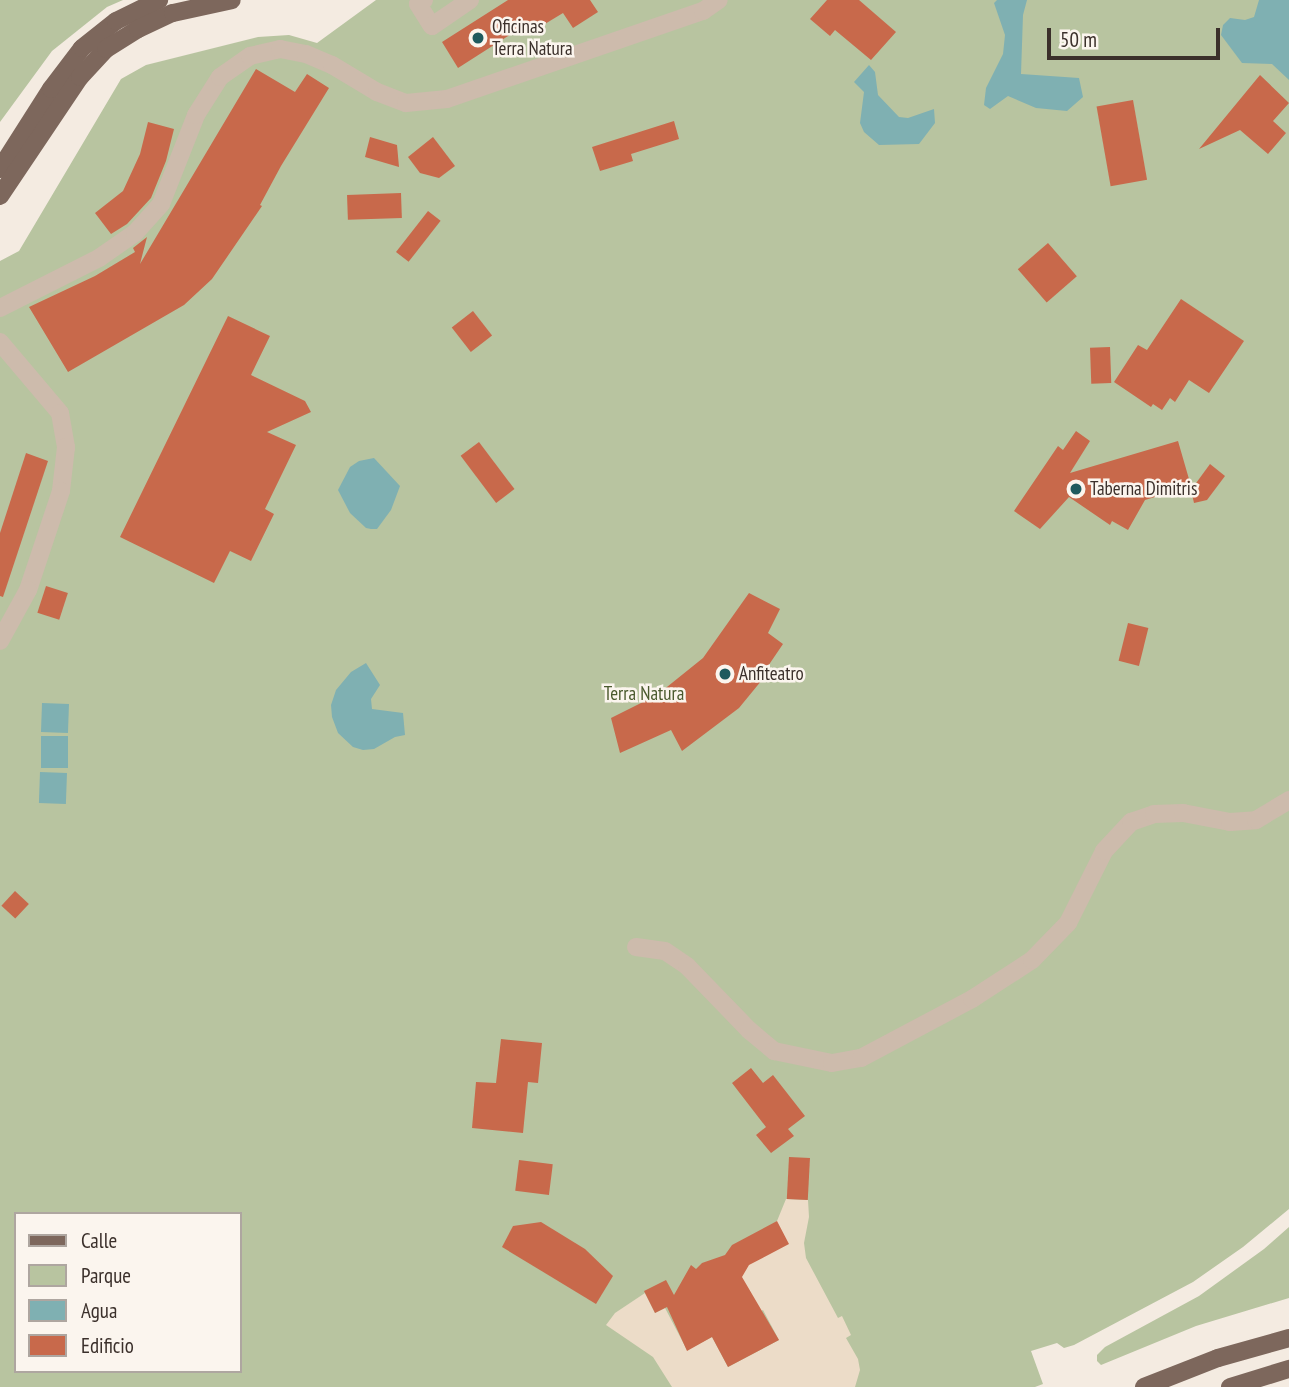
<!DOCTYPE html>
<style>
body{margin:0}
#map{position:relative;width:1289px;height:1387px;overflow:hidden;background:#f4ebe1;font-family:"PT Sans Narrow",sans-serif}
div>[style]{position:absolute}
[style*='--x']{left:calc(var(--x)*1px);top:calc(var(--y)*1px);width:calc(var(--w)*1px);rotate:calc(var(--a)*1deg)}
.green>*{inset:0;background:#b8c4a0}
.plaza>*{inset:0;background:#ecdcc8}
.water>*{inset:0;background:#7fb0b2;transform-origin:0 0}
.building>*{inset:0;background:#c8694b;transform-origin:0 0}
.minor>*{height:18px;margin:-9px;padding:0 9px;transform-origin:9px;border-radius:9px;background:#cdbbac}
.major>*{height:18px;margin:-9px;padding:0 9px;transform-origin:9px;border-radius:9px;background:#7d675c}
.dots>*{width:19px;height:19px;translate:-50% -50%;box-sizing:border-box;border:4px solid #fbf5ee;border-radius:50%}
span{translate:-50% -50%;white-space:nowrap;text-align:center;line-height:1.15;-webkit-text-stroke:5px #fbf5ee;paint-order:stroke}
.poi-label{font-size:19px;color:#3b302b}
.left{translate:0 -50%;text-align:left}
.park-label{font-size:19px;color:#4a5a2e}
.legend{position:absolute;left:14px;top:1212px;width:228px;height:161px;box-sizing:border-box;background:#fbf5ee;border:2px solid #aea6a0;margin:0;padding:9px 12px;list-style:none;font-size:21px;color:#3b302b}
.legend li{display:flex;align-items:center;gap:14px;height:35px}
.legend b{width:35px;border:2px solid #aea6a0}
.scale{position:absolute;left:1047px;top:28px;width:173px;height:32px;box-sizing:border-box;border:4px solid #3b302b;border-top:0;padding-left:9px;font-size:21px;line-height:24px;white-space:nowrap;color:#3b302b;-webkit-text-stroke:5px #fbf5ee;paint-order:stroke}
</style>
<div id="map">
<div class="green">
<i style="clip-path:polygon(0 0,123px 0,107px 7px,52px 51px,0 122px)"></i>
<i style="clip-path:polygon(evenodd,376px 0,1289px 0,1289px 1209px,1243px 1247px,1193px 1282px,1074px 1345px,1064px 1348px,1057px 1343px,1031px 1351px,1043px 1384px,1035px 1387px,0 1387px,0 261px,19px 251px,121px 79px,146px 65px,258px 37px,289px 35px,317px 43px,376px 0,16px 1214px,240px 1214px,240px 1371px,16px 1371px,16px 1214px)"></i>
<i style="clip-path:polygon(1289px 1227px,1289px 1298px,1196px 1326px,1101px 1365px,1097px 1361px,1097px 1355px,1105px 1347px,1199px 1296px,1264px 1249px)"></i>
</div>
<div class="plaza">
<i style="clip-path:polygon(786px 1199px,808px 1200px,809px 1217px,804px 1243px,806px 1258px,838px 1318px,842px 1316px,851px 1335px,846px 1338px,858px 1359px,860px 1370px,855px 1387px,672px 1387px,653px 1357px,606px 1325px,615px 1313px,645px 1293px,655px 1313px,665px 1308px,687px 1350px,712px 1337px,728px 1367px,779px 1340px,763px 1310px,715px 1335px,693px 1295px,777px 1221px)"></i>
</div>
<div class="water">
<i style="clip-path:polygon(997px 0,1027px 0,1023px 15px,1021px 74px,1079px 78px,1083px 97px,1067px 111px,1036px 108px,1008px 96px,990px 109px,984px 105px,986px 88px,1003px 54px,1005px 35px,994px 3px)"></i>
<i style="clip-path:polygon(1259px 0,1289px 0,1289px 80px,1272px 64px,1242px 63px,1221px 35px,1223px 25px,1230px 18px,1245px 20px,1254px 17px)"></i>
<i style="clip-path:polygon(869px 65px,875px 72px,878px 95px,899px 117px,908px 118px,934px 109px,935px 123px,919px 144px,879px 145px,864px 132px,860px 123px,864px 92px,854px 82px)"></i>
<i style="clip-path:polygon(374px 458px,400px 486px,391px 510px,377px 529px,371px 529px,366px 528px,350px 513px,338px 490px,350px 467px,359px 461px)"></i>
<i style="clip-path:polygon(366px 663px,380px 685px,371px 699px,372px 709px,403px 713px,405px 735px,395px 737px,374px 749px,363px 750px,353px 747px,338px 733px,332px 717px,331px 705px,336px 690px,351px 672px)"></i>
<i style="left:42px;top:703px;width:27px;height:29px;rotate:2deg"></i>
<i style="left:41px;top:736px;width:27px;height:32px"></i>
<i style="left:40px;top:772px;width:27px;height:31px;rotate:2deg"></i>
</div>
<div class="building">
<i style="clip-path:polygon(508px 0,590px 0,598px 12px,573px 28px,563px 13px,530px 33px,525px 25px,458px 68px,442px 42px)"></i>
<i style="clip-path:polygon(827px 0,859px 0,896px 32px,871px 60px,835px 30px,830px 36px,810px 19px)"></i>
<i style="clip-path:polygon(256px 69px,295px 92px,307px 74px,329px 88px,281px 166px,260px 205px,262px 206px,212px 279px,184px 305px,68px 372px,29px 307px,95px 276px,135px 252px,133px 248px,147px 237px,140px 264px)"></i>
<i style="clip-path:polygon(1260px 75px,1289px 103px,1273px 121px,1286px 133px,1268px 154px,1240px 130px,1199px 149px)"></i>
<i style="left:1133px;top:100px;width:81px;height:37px;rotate:80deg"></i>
<i style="clip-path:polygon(674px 121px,679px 139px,631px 154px,633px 161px,600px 171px,592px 147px)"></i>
<i style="clip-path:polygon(148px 122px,174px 129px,166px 161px,151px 198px,127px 224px,111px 234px,95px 213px,123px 191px,140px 154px)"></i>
<i style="clip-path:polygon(370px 137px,397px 145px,399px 167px,365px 157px)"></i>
<i style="clip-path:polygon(433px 137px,455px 166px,439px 178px,420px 173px,408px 157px)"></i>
<i style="left:401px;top:193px;width:25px;height:54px;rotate:88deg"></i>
<i style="left:428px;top:211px;width:16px;height:52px;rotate:38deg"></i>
<i style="left:1048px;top:243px;width:44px;height:40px;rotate:49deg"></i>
<i style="clip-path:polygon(1181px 299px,1244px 341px,1209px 393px,1189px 380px,1175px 402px,1170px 398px,1162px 410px,1153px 404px,1151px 407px,1114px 382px,1138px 345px,1147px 350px)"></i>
<i style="left:473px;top:311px;width:31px;height:27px;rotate:52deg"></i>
<i style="clip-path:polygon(228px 316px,270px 336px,251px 375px,305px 401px,311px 412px,267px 432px,296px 445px,265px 509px,274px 514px,251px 561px,230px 551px,214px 583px,120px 537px)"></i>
<i style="left:1110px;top:347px;width:36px;height:20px;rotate:88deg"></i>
<i style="clip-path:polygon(1076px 431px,1090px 441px,1070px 473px,1178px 441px,1191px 486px,1145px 500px,1128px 530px,1112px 521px,1110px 525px,1069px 497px,1040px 529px,1014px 511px,1058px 446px,1063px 450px)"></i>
<i style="left:479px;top:442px;width:59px;height:23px;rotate:53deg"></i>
<i style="clip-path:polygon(26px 453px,48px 461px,3px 597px,0 596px,0 533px)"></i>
<i style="clip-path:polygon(1210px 464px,1225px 476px,1207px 500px,1194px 503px,1191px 490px)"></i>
<i style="left:46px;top:586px;width:23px;height:28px;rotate:18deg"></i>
<i style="clip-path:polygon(749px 593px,780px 609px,768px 633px,783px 644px,764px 672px,766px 675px,739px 708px,682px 751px,671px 730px,620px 753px,611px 718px,657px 695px,703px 658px)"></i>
<i style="left:1128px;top:623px;width:21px;height:39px;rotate:14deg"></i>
<i style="left:15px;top:891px;width:19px;height:20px;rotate:43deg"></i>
<i style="clip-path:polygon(501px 1039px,542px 1043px,538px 1083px,528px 1082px,523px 1133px,472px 1128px,476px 1082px,496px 1083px)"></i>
<i style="clip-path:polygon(751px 1068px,763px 1083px,773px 1075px,805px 1116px,788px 1129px,794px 1136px,771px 1153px,756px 1135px,766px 1127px,732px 1083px)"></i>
<i style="left:789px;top:1157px;width:21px;height:42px;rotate:3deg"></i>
<i style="left:519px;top:1160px;width:34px;height:31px;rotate:7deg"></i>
<i style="clip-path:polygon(777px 1221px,789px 1244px,749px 1265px,742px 1277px,779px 1340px,728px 1367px,712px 1337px,687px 1351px,667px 1307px,655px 1313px,644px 1291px,666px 1280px,674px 1295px,691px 1265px,696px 1269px,702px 1263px,725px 1255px,732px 1245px)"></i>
<i style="clip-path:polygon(541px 1222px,585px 1249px,613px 1276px,596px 1304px,502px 1247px,513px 1226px)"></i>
</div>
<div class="minor">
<i style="--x:424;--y:0;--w:7;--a:146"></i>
<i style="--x:418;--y:4;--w:26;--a:58"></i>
<i style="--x:432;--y:26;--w:46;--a:-34.4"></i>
<i style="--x:0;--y:308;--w:111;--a:-26.8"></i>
<i style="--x:99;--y:258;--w:44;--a:-34.8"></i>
<i style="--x:135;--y:233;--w:39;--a:-48"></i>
<i style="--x:161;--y:204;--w:96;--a:-68.5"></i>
<i style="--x:196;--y:115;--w:45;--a:-57.7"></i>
<i style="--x:220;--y:77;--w:37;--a:-35"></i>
<i style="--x:250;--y:56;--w:31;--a:-13"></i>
<i style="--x:280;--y:49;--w:26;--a:11"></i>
<i style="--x:306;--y:54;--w:28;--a:23"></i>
<i style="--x:332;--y:65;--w:52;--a:31"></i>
<i style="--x:377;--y:92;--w:31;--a:21"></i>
<i style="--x:406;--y:103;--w:41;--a:-5.6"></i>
<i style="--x:447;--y:99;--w:271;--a:-19"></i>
<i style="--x:703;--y:11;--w:19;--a:-35"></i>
<i style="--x:0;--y:342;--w:93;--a:49.8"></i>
<i style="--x:60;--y:413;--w:35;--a:80"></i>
<i style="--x:66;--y:447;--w:44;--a:96.5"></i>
<i style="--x:61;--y:491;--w:104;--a:108.4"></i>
<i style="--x:28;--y:590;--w:58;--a:118.8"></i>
<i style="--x:636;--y:947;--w:29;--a:8"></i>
<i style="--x:665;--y:951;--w:27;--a:34"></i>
<i style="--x:687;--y:966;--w:89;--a:45.9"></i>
<i style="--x:749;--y:1030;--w:33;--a:40"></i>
<i style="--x:774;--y:1051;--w:59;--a:11.7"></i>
<i style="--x:832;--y:1063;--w:29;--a:-10"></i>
<i style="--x:861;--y:1058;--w:126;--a:-28"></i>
<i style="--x:972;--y:999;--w:72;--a:-33"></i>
<i style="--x:1032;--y:960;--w:52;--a:-45.8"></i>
<i style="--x:1068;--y:923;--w:80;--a:-63.4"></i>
<i style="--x:1104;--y:851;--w:40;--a:-47"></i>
<i style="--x:1131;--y:822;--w:24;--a:-19"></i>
<i style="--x:1154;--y:814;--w:29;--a:-2"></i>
<i style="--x:1183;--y:813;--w:48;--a:10.8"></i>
<i style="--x:1230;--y:822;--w:26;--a:-4"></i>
<i style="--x:1256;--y:820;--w:39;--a:-31"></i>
</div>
<div class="major">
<i style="--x:0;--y:169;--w:95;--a:-57.5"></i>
<i style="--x:51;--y:89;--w:51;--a:-52.9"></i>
<i style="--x:82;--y:48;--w:43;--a:-38.5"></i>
<i style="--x:116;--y:21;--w:48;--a:-26"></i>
<i style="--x:0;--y:196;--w:143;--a:-56.1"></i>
<i style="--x:80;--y:77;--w:38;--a:-47"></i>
<i style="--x:106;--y:49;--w:38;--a:-32"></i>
<i style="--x:138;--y:29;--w:38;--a:-25"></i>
<i style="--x:173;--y:13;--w:60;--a:-12.4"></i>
<i style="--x:1144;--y:1387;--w:79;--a:-21.4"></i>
<i style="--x:1218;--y:1358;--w:74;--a:-15.7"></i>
<i style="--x:1230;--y:1387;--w:62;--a:-17"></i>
</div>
<div class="dots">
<i style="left:478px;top:38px;background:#1f5a5e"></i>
<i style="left:1076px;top:489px;background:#1f5a5e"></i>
<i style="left:725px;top:674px;background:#1f5a5e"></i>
</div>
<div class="poi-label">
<span class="left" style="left:492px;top:38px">Oficinas<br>Terra Natura</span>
<span class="left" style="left:1090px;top:489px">Taberna Dimitris</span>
<span class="left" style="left:739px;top:674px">Anfiteatro</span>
</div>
<div class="park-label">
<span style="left:644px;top:694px">Terra Natura</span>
</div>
<ul class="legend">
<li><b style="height:9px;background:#7d675c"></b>Calle</li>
<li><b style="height:19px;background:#b8c4a0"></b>Parque</li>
<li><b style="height:19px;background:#7fb0b2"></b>Agua</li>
<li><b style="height:19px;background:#c8694b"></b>Edificio</li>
</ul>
<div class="scale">50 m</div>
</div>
